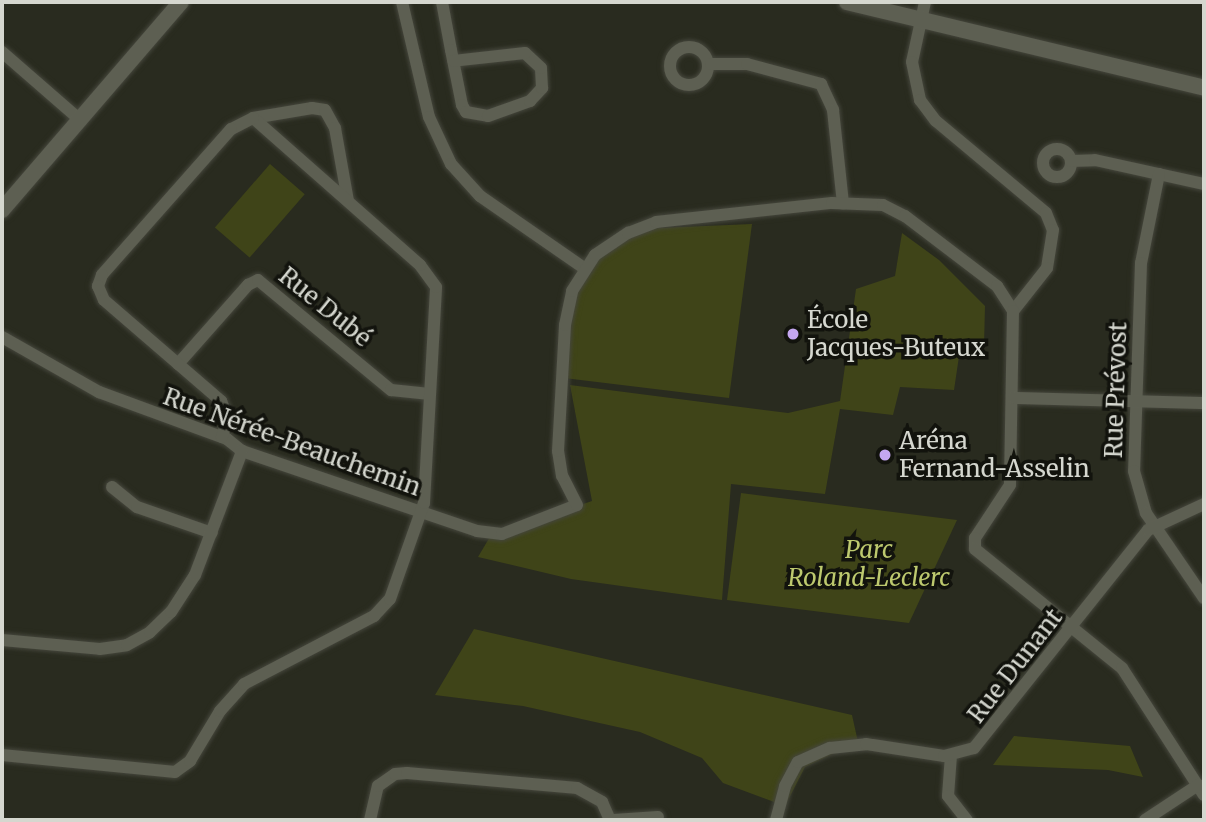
<!DOCTYPE html>
<meta charset="utf-8">
<style>
body{margin:0}
#map{position:relative;width:1206px;height:822px;overflow:hidden;background:#292b1f;font-family:Merriweather,serif}
div>[style]{position:absolute}
[style*='--x']{left:calc(var(--x)*1px);top:calc(var(--y)*1px);width:calc(var(--w)*1px);rotate:calc(var(--a)*1deg)}
.green>*{inset:0;background:#3f4418;transform-origin:0 0}
.roads{filter:drop-shadow(0 0 2px #45463c) drop-shadow(0 0 2px #45463c)}
.minor>*{height:12px;margin:-6px;padding:0 6px;transform-origin:6px;border-radius:6px;background:#5d5f52}
.minor>.ring{margin:-6px;padding:0;box-sizing:content-box;background:none;border:12px solid #5d5f52;border-radius:50%}
.tertiary>*{height:16px;margin:-8px;padding:0 8px;transform-origin:8px;border-radius:8px;background:#5d5f52}
.dots>*{width:19px;height:19px;translate:-50% -50%;box-sizing:border-box;border:4px solid #12130d;border-radius:50%}
span{translate:-50% -50%;white-space:nowrap;text-align:center;line-height:1.15;-webkit-text-stroke:7px #12130d;paint-order:stroke}
.street-label{font-size:24px;color:#d5d7cf}
.poi-label{font-size:24px;color:#d5d7cf}
.left{translate:0 -50%;text-align:left}
.park-label{font-size:24px;color:#bdc96e;font-style:italic}
.frame{position:absolute;inset:0;border:4px solid #d5d7cf;pointer-events:none}
</style>
<div id="map">
<div class="green">
<i style="left:270px;top:164px;width:46px;height:84px;rotate:41deg"></i>
<i style="clip-path:polygon(752px 224px,729px 398px,564px 378px,565px 322px,582px 263px,634px 229px)"></i>
<i style="clip-path:polygon(902px 233px,939px 260px,985px 306px,984px 346px,961px 343px,954px 390px,900px 387px,893px 415px,840px 409px,825px 494px,731px 484px,722px 600px,571px 579px,478px 557px,491px 535px,592px 501px,570px 385px,788px 413px,840px 401px,856px 289px,895px 276px)"></i>
<i style="clip-path:polygon(741px 493px,957px 520px,909px 623px,727px 600px)"></i>
<i style="clip-path:polygon(474px 629px,852px 715px,858px 742px,805px 767px,785px 806px,723px 783px,702px 758px,640px 732px,523px 706px,435px 695px)"></i>
<i style="clip-path:polygon(1014px 736px,1130px 746px,1143px 777px,1108px 770px,993px 765px)"></i>
</div>
<div class="roads">
<div class="minor">
<i style="--x:402;--y:2;--w:118;--a:76.8"></i>
<i style="--x:429;--y:117;--w:52;--a:64.9"></i>
<i style="--x:451;--y:164;--w:43;--a:47.8"></i>
<i style="--x:480;--y:196;--w:126;--a:34.7"></i>
<i style="--x:442;--y:2;--w:49;--a:79.4"></i>
<i style="--x:451;--y:50;--w:56;--a:78.7"></i>
<i style="--x:462;--y:105;--w:8;--a:60"></i>
<i style="--x:466;--y:112;--w:22;--a:10"></i>
<i style="--x:488;--y:116;--w:45;--a:-19.7"></i>
<i style="--x:530;--y:101;--w:18;--a:-47"></i>
<i style="--x:542;--y:88;--w:20;--a:-93"></i>
<i style="--x:541;--y:68;--w:22;--a:-137"></i>
<i style="--x:525;--y:53;--w:72;--a:173.7"></i>
<i style="--x:925;--y:2;--w:61;--a:102.2"></i>
<i style="--x:912;--y:62;--w:39;--a:78"></i>
<i style="--x:920;--y:100;--w:26;--a:53"></i>
<i style="--x:936;--y:121;--w:143;--a:39.9"></i>
<i style="--x:1046;--y:213;--w:18;--a:68"></i>
<i style="--x:1053;--y:230;--w:38;--a:99"></i>
<i style="--x:1047;--y:268;--w:55;--a:128.3"></i>
<i class="ring" style="left:670px;top:47px;width:26px;height:26px"></i>
<i style="--x:2;--y:52;--w:101;--a:41"></i>
<i style="--x:711;--y:64;--w:36;--a:0"></i>
<i style="--x:747;--y:64;--w:77;--a:15.1"></i>
<i style="--x:821;--y:84;--w:29;--a:65"></i>
<i style="--x:833;--y:110;--w:94;--a:83.9"></i>
<i style="--x:253;--y:118;--w:60;--a:-9.6"></i>
<i style="--x:312;--y:108;--w:13;--a:9"></i>
<i style="--x:325;--y:110;--w:21;--a:61"></i>
<i style="--x:335;--y:128;--w:74;--a:79.9"></i>
<i class="ring" style="left:1043px;top:149px;width:16px;height:16px"></i>
<i style="--x:1071;--y:161;--w:24;--a:-2"></i>
<i style="--x:1095;--y:160;--w:112;--a:12.4"></i>
<i style="--x:1159;--y:174;--w:91;--a:101.4"></i>
<i style="--x:1141;--y:263;--w:208;--a:91.9"></i>
<i style="--x:1134;--y:471;--w:44;--a:74.1"></i>
<i style="--x:1146;--y:513;--w:103;--a:55.7"></i>
<i style="--x:2;--y:337;--w:112;--a:29.6"></i>
<i style="--x:99;--y:392;--w:136;--a:20.2"></i>
<i style="--x:227;--y:439;--w:19;--a:39"></i>
<i style="--x:242;--y:451;--w:248;--a:18.8"></i>
<i style="--x:477;--y:531;--w:25;--a:7"></i>
<i style="--x:502;--y:534;--w:80;--a:-21.1"></i>
<i style="--x:577;--y:505;--w:33;--a:-117"></i>
<i style="--x:562;--y:476;--w:25;--a:-99"></i>
<i style="--x:558;--y:451;--w:126;--a:-86.8"></i>
<i style="--x:565;--y:325;--w:35;--a:-78"></i>
<i style="--x:572;--y:291;--w:43;--a:-57.4"></i>
<i style="--x:595;--y:255;--w:40;--a:-34"></i>
<i style="--x:628;--y:233;--w:30;--a:-21"></i>
<i style="--x:656;--y:222;--w:177;--a:-6.2"></i>
<i style="--x:832;--y:203;--w:51;--a:2.2"></i>
<i style="--x:883;--y:205;--w:25;--a:27"></i>
<i style="--x:905;--y:216;--w:116;--a:37.3"></i>
<i style="--x:997;--y:286;--w:30;--a:57"></i>
<i style="--x:1013;--y:311;--w:174;--a:91"></i>
<i style="--x:1010;--y:485;--w:64;--a:123.4"></i>
<i style="--x:975;--y:538;--w:11;--a:90"></i>
<i style="--x:975;--y:549;--w:189;--a:39"></i>
<i style="--x:1122;--y:668;--w:151;--a:57.2"></i>
<i style="--x:178;--y:364;--w:106;--a:-48.5"></i>
<i style="--x:248;--y:285;--w:11;--a:-27"></i>
<i style="--x:258;--y:280;--w:173;--a:39.6"></i>
<i style="--x:391;--y:390;--w:39;--a:6"></i>
<i style="--x:1014;--y:398;--w:190;--a:1.5"></i>
<i style="--x:112;--y:487;--w:32;--a:39"></i>
<i style="--x:137;--y:507;--w:79;--a:19.1"></i>
<i style="--x:2;--y:640;--w:98;--a:5.2"></i>
<i style="--x:100;--y:649;--w:27;--a:-8"></i>
<i style="--x:127;--y:645;--w:26;--a:-29"></i>
<i style="--x:150;--y:632;--w:29;--a:-44"></i>
<i style="--x:171;--y:612;--w:44;--a:-57"></i>
<i style="--x:195;--y:575;--w:133;--a:-69.2"></i>
<i style="--x:2;--y:755;--w:174;--a:5.6"></i>
<i style="--x:175;--y:772;--w:19;--a:-36"></i>
<i style="--x:190;--y:761;--w:58;--a:-59"></i>
<i style="--x:220;--y:711;--w:36;--a:-48"></i>
<i style="--x:244;--y:684;--w:147;--a:-27.6"></i>
<i style="--x:374;--y:616;--w:23;--a:-47"></i>
<i style="--x:390;--y:599;--w:102;--a:-70.5"></i>
<i style="--x:424;--y:503;--w:216;--a:-86.8"></i>
<i style="--x:436;--y:287;--w:27;--a:-126"></i>
<i style="--x:420;--y:265;--w:222;--a:-138.6"></i>
<i style="--x:253;--y:118;--w:25;--a:153"></i>
<i style="--x:231;--y:129;--w:195;--a:131.5"></i>
<i style="--x:102;--y:275;--w:12;--a:110"></i>
<i style="--x:98;--y:286;--w:15;--a:67"></i>
<i style="--x:104;--y:300;--w:155;--a:40.8"></i>
<i style="--x:221;--y:401;--w:18;--a:68"></i>
<i style="--x:228;--y:418;--w:20;--a:108"></i>
<i style="--x:951;--y:755;--w:41;--a:94.2"></i>
<i style="--x:948;--y:796;--w:31;--a:52"></i>
<i style="--x:370;--y:820;--w:35;--a:-77"></i>
<i style="--x:378;--y:786;--w:21;--a:-35"></i>
<i style="--x:395;--y:774;--w:12;--a:-5"></i>
<i style="--x:407;--y:773;--w:171;--a:5"></i>
<i style="--x:577;--y:788;--w:29;--a:29"></i>
<i style="--x:602;--y:802;--w:20;--a:66"></i>
<i style="--x:614;--y:820;--w:44;--a:-3.9"></i>
<i style="--x:776;--y:820;--w:35;--a:-75"></i>
<i style="--x:785;--y:786;--w:27;--a:-62"></i>
<i style="--x:798;--y:762;--w:35;--a:-24"></i>
<i style="--x:830;--y:748;--w:36;--a:-6"></i>
<i style="--x:866;--y:744;--w:79;--a:8.7"></i>
<i style="--x:944;--y:756;--w:31;--a:-15"></i>
<i style="--x:974;--y:748;--w:279;--a:-51.4"></i>
<i style="--x:1148;--y:530;--w:62;--a:-24.9"></i>
<i style="--x:1145;--y:820;--w:64;--a:-33.4"></i>
</div>
<div class="tertiary">
<i style="--x:847;--y:2;--w:367;--a:13.5"></i>
<i style="--x:2;--y:210;--w:274;--a:-49.3"></i>
</div>
</div>
<div class="dots">
<i style="left:793px;top:334px;background:#c5a7f1"></i>
<i style="left:885px;top:455px;background:#c5a7f1"></i>
</div>
<div class="street-label">
<span style="left:325px;top:307px;rotate:39deg">Rue Dubé</span>
<span style="left:1116px;top:390px;rotate:-88deg">Rue Prévost</span>
<span style="left:292px;top:442px;rotate:20deg">Rue Nérée-Beauchemin</span>
<span style="left:1015px;top:666px;rotate:-52deg">Rue Dunant</span>
</div>
<div class="poi-label">
<span class="left" style="left:807px;top:334px">École<br>Jacques-Buteux</span>
<span class="left" style="left:899px;top:455px">Aréna<br>Fernand-Asselin</span>
</div>
<div class="park-label">
<span style="left:869px;top:564px">Parc<br>Roland-Leclerc</span>
</div>
<div class="frame"></div>
</div>
